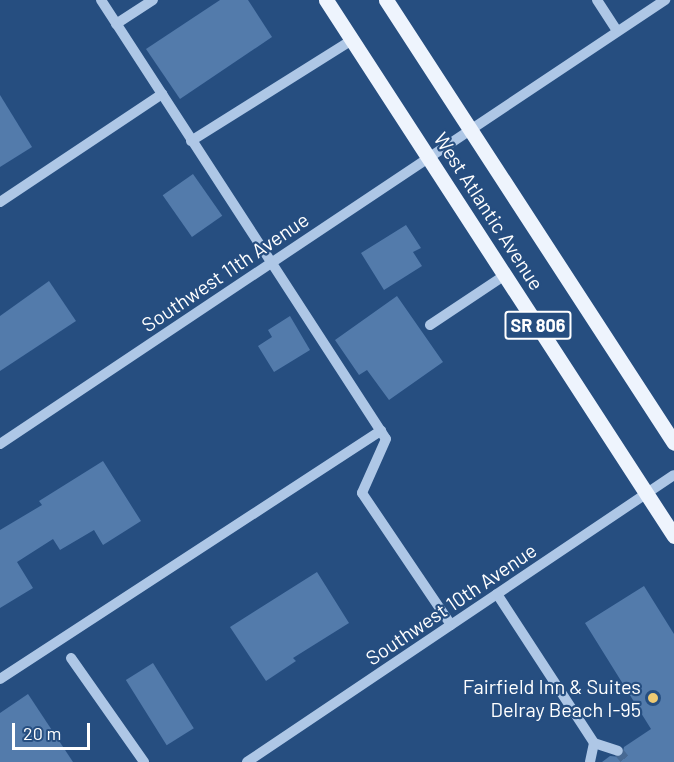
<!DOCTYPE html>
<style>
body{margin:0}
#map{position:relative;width:674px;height:762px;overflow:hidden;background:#264e80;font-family:Barlow,sans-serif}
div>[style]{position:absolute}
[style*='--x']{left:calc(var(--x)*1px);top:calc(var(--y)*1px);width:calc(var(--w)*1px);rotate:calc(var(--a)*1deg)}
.building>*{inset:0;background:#537bab;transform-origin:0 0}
.minor-tunnel>*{height:10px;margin-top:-5px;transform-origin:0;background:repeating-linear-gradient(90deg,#476993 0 10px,transparent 0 15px)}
.minor>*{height:10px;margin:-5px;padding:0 5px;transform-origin:5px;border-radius:5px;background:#aec7e6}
.major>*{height:15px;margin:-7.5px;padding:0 7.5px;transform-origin:7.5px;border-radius:7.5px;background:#eef4fd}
.dots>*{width:16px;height:16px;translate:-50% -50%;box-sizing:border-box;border:3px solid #264e80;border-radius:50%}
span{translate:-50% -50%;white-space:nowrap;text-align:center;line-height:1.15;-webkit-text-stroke:4.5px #264e80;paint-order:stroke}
.shield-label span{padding:2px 4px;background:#264e80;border:2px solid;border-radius:4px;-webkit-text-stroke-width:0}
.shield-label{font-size:18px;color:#fff;font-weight:700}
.street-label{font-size:20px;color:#fff}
.poi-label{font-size:20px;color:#fff}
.right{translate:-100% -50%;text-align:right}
.scale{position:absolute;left:12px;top:723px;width:78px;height:27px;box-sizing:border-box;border:3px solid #fff;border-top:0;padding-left:8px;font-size:18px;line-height:21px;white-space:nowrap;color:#fff;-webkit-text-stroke:4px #264e80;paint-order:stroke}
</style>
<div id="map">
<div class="building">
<i style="clip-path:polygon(220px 0,248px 0,272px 37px,180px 99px,146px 49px)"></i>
<i style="clip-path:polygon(0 95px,32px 147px,0 167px)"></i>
<i style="left:193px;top:174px;width:51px;height:37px;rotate:55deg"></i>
<i style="clip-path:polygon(406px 225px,421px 248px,413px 252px,422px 266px,384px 290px,361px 253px)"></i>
<i style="clip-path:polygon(49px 281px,76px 321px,0 371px,0 316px)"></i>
<i style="clip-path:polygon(397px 296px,443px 362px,389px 400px,367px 370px,359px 375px,335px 340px)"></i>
<i style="clip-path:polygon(290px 316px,310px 350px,274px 372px,258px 346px,272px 337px,268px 330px)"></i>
<i style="clip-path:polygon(103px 461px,141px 521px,103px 545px,94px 530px,60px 550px,53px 539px,17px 562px,33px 588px,0 608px,0 530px,42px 505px,39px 501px)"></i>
<i style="clip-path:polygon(317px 572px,349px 623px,293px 658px,296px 661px,266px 681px,230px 627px)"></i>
<i style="clip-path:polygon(644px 586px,674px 634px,674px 762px,602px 762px,610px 756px,622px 757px,624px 747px,651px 729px,585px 623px)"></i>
<i style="left:153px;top:663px;width:77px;height:32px;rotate:58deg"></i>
<i style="clip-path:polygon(28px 694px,73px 762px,0 762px,0 713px)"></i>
</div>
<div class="minor-tunnel">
<i style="--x:618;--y:751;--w:14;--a:51"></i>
</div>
<div class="minor">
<i style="--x:101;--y:0;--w:523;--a:57.01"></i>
<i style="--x:386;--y:439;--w:59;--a:114"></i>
<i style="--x:362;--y:493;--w:159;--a:56"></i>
<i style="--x:597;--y:0;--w:37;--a:57"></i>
<i style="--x:116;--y:24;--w:44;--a:-33"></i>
<i style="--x:191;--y:141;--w:190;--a:-32.1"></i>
<i style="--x:0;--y:202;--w:195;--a:-33.7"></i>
<i style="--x:430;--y:325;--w:90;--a:-33.7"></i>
<i style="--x:0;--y:444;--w:800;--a:-33.73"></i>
<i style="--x:497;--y:594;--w:178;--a:56.9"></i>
<i style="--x:594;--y:743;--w:19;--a:102"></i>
<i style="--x:71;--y:658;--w:127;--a:54.9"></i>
<i style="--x:0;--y:679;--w:455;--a:-33.1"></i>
<i style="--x:594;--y:743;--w:25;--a:18"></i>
<i style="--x:247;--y:762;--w:514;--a:-33.91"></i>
</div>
<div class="major">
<i style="--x:326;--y:0;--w:639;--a:57.01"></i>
<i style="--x:386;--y:0;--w:528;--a:56.97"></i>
</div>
<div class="dots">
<i style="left:653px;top:698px;background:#eeca73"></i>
</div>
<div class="shield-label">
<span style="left:538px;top:325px">SR 806</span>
</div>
<div class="street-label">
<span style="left:489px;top:211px;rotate:57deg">West Atlantic Avenue</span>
<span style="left:225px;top:272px;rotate:-34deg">Southwest 11th Avenue</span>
<span style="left:451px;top:604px;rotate:-34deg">Southwest 10th Avenue</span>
</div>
<div class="poi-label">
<span class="right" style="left:641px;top:698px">Fairfield Inn &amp; Suites<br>Delray Beach I-95</span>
</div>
<div class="scale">20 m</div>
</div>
